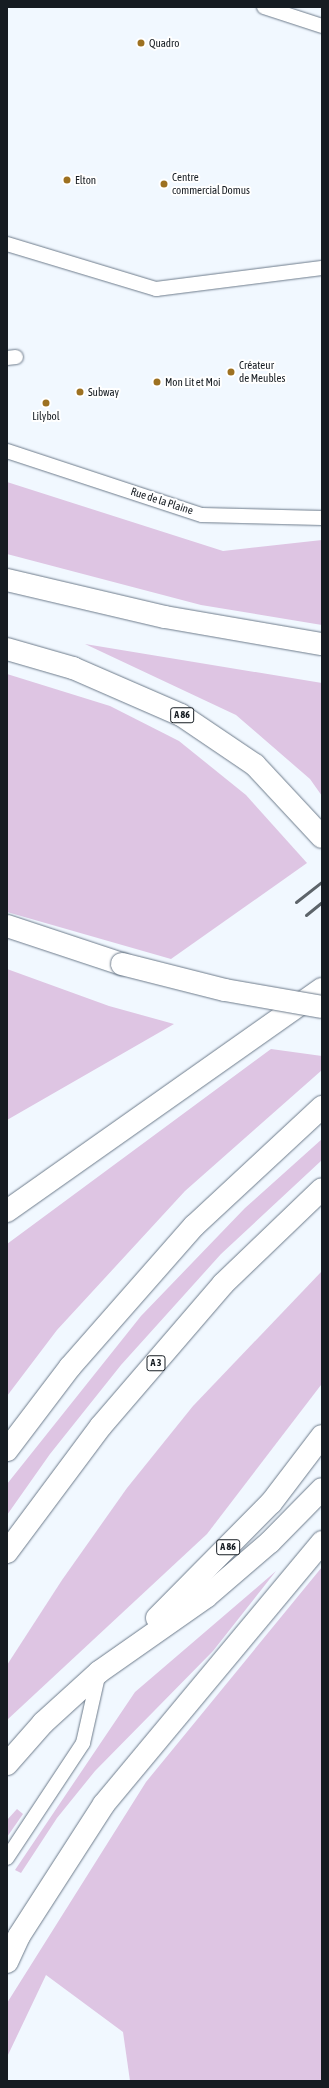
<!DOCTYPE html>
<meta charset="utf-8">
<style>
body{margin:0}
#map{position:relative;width:329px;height:2088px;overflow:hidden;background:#f1f8ff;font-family:"Asap Condensed",sans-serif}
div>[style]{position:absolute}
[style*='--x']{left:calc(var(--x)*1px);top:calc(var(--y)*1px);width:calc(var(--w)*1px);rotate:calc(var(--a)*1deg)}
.green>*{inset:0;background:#dec5e3}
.roads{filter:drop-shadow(0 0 1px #6d7b8b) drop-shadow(0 0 1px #6d7b8b)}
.lane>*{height:14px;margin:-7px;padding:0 7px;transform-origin:7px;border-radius:7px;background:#fff}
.highway>*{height:22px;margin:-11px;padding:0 11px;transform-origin:11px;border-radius:11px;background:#fff}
.rail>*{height:3px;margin:-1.5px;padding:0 1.5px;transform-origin:1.5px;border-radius:1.5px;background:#5d646a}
.bridges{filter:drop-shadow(0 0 1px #6d7b8b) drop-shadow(0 0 1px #6d7b8b)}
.highway-bridge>*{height:22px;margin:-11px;padding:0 11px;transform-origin:11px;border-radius:11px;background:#fff}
.dots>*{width:11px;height:11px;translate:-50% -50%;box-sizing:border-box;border:2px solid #fff;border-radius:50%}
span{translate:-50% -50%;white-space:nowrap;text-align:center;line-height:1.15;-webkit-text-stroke:4px #fff;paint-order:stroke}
.shield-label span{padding:1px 3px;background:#fff;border:1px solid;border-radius:3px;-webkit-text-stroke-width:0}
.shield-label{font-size:10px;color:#161c22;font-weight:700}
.poi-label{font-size:11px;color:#161c22}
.left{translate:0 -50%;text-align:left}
.street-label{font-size:11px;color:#161c22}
.frame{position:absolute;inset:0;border:8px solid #161c22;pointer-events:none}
</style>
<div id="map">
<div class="green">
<i style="clip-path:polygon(7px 482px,223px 551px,322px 540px,322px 625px,201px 605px,7px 554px)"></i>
<i style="clip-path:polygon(85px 644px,322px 683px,322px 796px,310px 779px,236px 715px)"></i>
<i style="clip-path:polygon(7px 674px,110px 706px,179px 741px,246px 795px,307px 863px,171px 959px,7px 912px)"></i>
<i style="clip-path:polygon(7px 969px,109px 1006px,174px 1024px,7px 1120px)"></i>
<i style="clip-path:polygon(271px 1049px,322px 1056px,322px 1070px,185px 1191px,57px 1330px,7px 1396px,7px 1244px)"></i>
<i style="clip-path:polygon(322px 1139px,322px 1160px,221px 1254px,121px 1365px,50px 1454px,7px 1515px,7px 1484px,141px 1316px,245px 1208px)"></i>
<i style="clip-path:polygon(322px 1271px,321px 1385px,207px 1534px,7px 1720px,7px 1665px,62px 1580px,127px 1488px,193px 1406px)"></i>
<i style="clip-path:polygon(322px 1567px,322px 2081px,130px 2081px,123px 2032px,46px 1975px,7px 2057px,7px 2003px,146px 1782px)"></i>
<i style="clip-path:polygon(276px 1571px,213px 1651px,95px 1771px,57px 1818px,21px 1873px,15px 1870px,135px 1692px)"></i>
<i style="clip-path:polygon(17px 1809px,23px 1814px,7px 1837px,7px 1820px)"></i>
</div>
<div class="roads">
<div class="lane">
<i style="--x:264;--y:7;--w:61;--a:18.1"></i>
<i style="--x:7;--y:244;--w:156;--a:16.8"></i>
<i style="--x:156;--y:289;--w:167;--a:-7.2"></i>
<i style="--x:7;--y:358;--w:9;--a:-6"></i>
<i style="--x:7;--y:451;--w:205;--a:18.2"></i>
<i style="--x:202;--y:515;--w:120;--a:1.4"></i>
<i style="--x:7;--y:1858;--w:138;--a:-56.5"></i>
<i style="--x:83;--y:1743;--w:73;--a:-77.3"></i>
</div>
<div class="highway">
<i style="--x:7;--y:580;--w:162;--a:13.2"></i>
<i style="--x:165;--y:617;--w:159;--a:9.8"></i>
<i style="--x:7;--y:649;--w:69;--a:16.1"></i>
<i style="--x:73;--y:668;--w:118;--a:23.5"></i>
<i style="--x:181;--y:715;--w:89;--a:34"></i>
<i style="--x:255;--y:765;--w:98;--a:47.1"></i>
<i style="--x:7;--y:926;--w:121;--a:18.3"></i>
<i style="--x:7;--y:1211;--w:385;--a:-35.2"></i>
<i style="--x:7;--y:1450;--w:104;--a:-52.8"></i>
<i style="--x:70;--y:1367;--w:188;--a:-48.7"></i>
<i style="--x:194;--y:1226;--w:175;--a:-42.9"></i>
<i style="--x:7;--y:1552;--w:157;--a:-53.3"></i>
<i style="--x:101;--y:1426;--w:187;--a:-49.3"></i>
<i style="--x:223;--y:1284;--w:137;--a:-43.8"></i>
<i style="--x:157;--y:1618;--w:162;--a:-45.3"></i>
<i style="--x:271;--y:1503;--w:84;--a:-52.7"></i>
<i style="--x:7;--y:1764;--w:55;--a:-48.7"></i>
<i style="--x:43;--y:1723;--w:76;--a:-42.3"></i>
<i style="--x:99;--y:1672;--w:131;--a:-35"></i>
<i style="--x:206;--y:1597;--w:84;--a:-40.7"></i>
<i style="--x:270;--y:1542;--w:74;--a:-45.5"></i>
<i style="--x:7;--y:1962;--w:29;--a:-65"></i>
<i style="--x:19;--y:1936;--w:157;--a:-57.2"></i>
<i style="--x:104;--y:1804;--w:341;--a:-50.2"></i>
</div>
</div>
<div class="rail">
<i style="--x:296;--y:902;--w:33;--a:-38"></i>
<i style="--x:306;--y:915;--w:21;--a:-39"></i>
</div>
<div class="bridges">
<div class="highway-bridge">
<i style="--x:122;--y:964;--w:106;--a:14.2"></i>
<i style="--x:225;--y:990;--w:98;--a:9.9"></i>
</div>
</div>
<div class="dots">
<i style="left:141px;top:43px;background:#9d7121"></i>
<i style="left:67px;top:180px;background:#9d7121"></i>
<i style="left:164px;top:184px;background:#9d7121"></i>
<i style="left:231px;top:372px;background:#9d7121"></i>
<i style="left:157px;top:382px;background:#9d7121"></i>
<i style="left:80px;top:392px;background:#9d7121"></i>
<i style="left:46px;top:403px;background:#9d7121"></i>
</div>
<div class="shield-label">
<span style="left:182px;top:715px">A 86</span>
<span style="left:156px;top:1363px">A 3</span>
<span style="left:228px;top:1547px">A 86</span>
</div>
<div class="poi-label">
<span class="left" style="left:149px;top:43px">Quadro</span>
<span class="left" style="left:172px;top:184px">Centre<br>commercial Domus</span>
<span class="left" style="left:75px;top:180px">Elton</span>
<span class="left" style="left:239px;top:372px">Créateur<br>de Meubles</span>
<span class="left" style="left:165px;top:382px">Mon Lit et Moi</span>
<span class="left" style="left:88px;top:392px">Subway</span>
<span style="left:46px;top:416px">Lilybol</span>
</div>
<div class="street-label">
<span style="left:162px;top:501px;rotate:18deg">Rue de la Plaine</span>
</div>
<div class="frame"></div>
</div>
